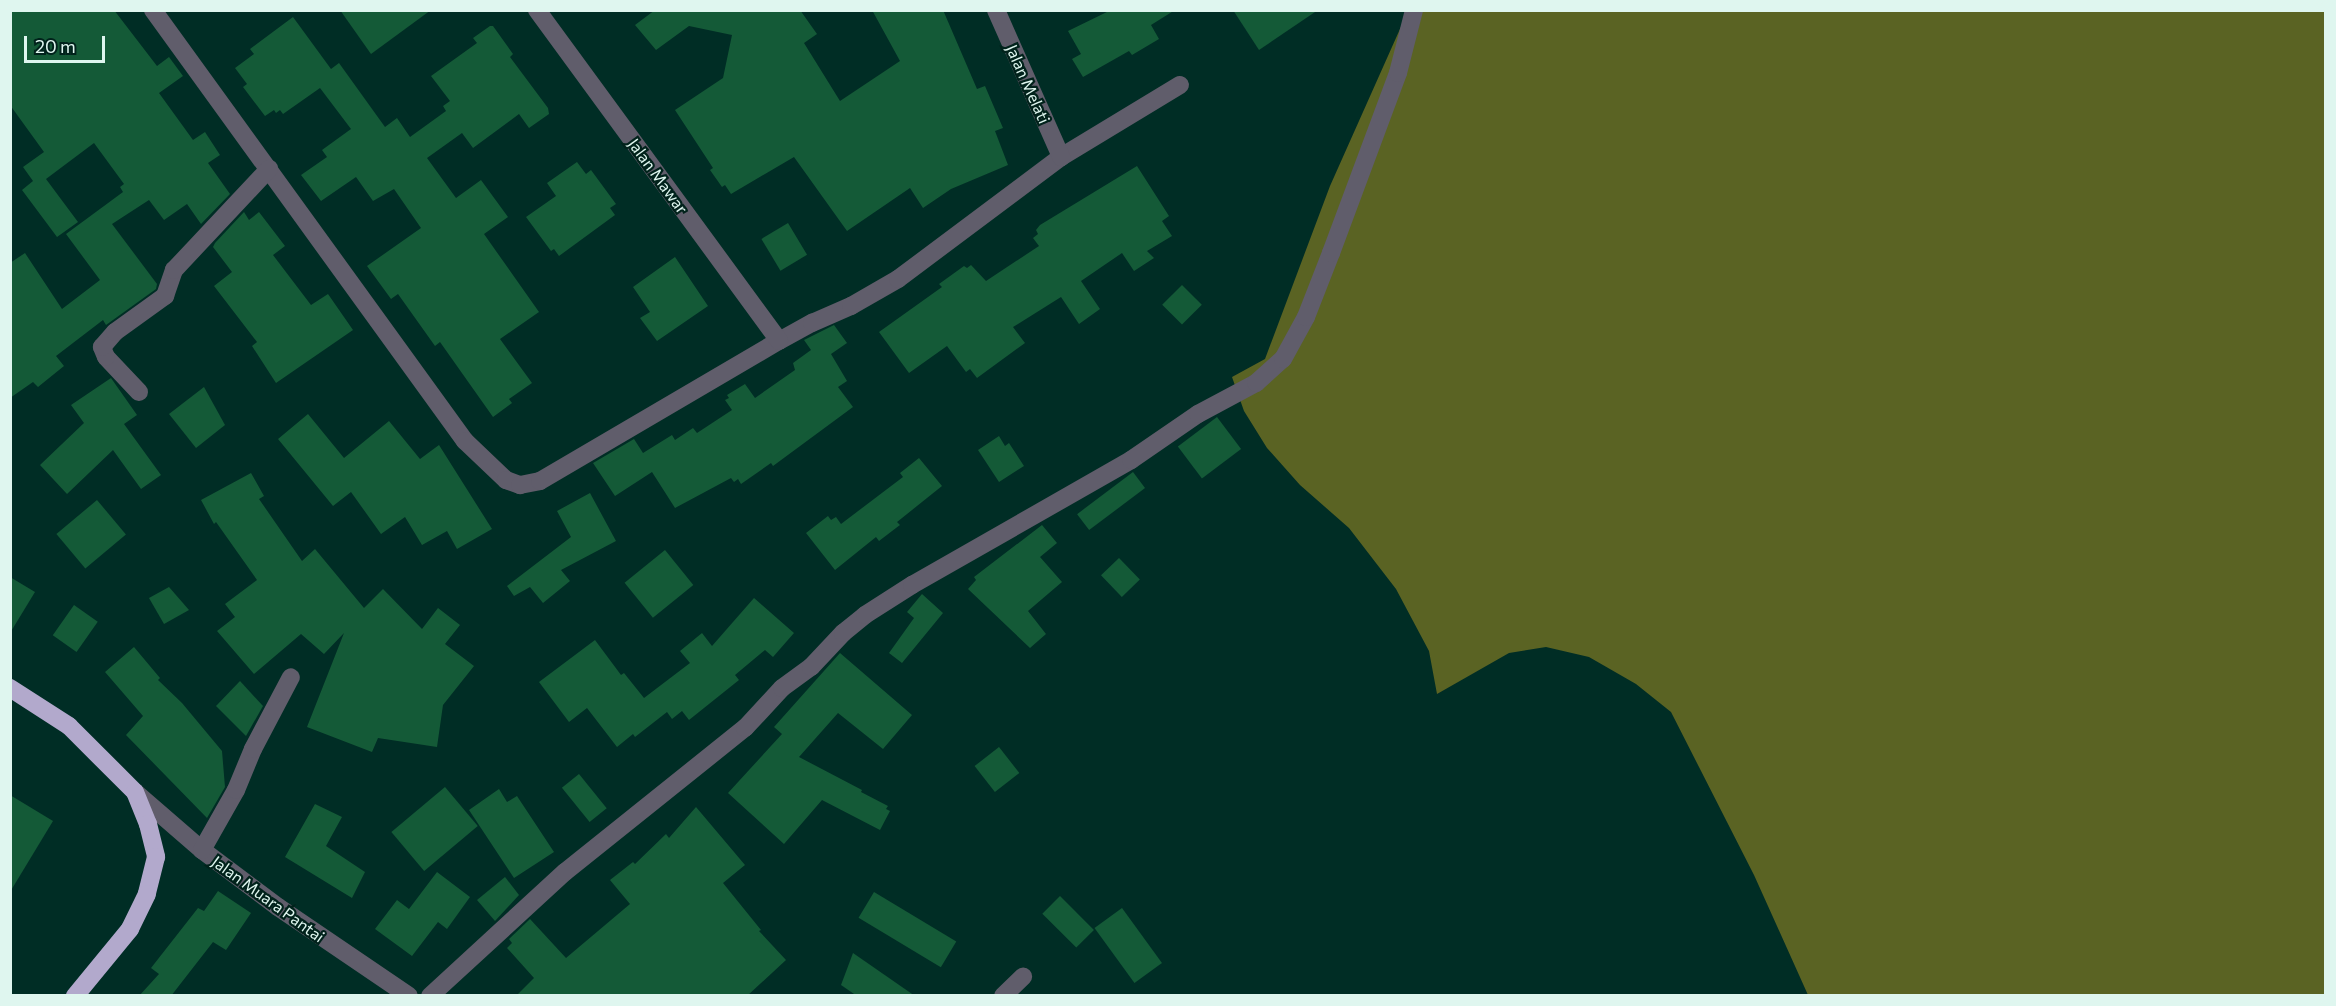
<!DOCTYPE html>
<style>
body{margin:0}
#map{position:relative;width:2336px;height:1006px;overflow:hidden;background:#002d25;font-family:Commissioner,sans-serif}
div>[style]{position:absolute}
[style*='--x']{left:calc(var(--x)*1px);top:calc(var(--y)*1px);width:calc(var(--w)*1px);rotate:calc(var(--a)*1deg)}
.water>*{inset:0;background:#5a6323}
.building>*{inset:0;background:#145a37;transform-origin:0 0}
.minor>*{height:18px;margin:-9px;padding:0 9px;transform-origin:9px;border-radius:9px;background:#605d6b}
.highway>*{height:18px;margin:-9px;padding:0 9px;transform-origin:9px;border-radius:9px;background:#b2a9cc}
span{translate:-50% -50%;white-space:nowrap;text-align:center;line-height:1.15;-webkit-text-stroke:4.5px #01221b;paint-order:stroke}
.street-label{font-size:16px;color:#dff6ef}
.frame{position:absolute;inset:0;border:12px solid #dff6ef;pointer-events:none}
.scale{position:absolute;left:24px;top:36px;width:81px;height:27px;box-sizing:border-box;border:3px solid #dff6ef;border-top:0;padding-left:8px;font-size:18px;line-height:21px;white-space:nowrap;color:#dff6ef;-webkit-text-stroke:4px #01221b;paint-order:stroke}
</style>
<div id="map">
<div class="water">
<i style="clip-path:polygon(1408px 11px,2325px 11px,2325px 995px,1808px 995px,1754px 875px,1671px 712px,1636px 684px,1589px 657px,1546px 647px,1509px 653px,1437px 694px,1429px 651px,1396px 589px,1349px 528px,1300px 485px,1267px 448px,1244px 411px,1232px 377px,1265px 359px,1330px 186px)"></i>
</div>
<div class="building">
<i style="clip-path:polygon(10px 10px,114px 10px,157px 66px,169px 57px,183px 76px,159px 93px,193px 140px,205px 132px,220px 155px,208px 163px,230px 194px,201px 224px,187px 204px,164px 220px,149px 200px,112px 224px,157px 284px,156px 289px,106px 325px,103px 320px,56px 356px,64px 366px,38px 387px,33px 382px,10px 398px,10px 263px,25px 253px,62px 309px,100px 280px,66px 234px,123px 192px,120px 187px,124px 184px,94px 143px,46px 179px,78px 222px,57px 237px,22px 190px,33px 181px,23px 167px,44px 152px,10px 105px)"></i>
<i style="clip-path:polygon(340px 10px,431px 10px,371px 54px)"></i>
<i style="clip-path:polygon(655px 10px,800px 10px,817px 34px,804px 43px,840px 101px,900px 61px,872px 10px,943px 10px,977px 89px,985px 86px,1003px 128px,995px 131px,1008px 165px,951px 189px,923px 208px,910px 188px,847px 231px,794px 157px,731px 194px,725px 185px,722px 187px,710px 170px,713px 168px,675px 110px,723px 78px,732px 35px,689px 26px,656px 50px,635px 25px)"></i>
<i style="clip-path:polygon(1111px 10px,1175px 10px,1151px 25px,1159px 39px,1132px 55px,1129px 51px,1083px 77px,1072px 59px,1081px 54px,1068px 31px)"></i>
<i style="clip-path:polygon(1233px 10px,1318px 10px,1259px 50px)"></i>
<i style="clip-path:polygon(293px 17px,331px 69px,339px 63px,385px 127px,397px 118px,410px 137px,446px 111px,443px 106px,450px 101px,431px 76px,477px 43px,473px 38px,490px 26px,493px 26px,513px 54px,510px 57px,548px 108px,549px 114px,529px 128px,519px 114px,473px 148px,462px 133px,427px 158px,456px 198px,481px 180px,508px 217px,484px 234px,539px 312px,500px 339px,532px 383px,509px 399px,512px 403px,493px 417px,440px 342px,435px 346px,398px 294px,391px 299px,367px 266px,421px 228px,394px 189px,373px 201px,356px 177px,321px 201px,301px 175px,327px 157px,322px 150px,351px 129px,320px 88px,283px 114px,280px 110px,276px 113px,274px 110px,265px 116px,243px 87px,247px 84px,235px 68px,254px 54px,250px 49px)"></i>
<i style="clip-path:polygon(577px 162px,586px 174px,591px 170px,616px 204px,610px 208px,615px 215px,559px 256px,554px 249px,551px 251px,526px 217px,556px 196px,547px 183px)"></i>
<i style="clip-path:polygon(1137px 166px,1169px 216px,1162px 221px,1172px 236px,1147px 251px,1154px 258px,1134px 271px,1122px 253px,1081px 281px,1100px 309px,1079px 324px,1061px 297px,1013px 327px,1025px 343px,977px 378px,970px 369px,966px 372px,947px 346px,909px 373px,879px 332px,942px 287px,939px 284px,964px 266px,967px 268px,971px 265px,986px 281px,1039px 246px,1033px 238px,1038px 234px,1036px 230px,1040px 225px)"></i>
<i style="clip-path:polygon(244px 212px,249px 220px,259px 212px,285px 246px,273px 255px,311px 305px,328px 294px,353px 330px,276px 383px,252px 346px,257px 342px,214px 286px,232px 272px,213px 247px,215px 243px)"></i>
<i style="left:788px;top:223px;width:37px;height:31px;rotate:59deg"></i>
<i style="clip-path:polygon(675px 257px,708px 306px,657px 341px,640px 318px,650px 312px,633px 287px)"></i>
<i style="left:1182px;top:285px;width:28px;height:28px;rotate:45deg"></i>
<i style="clip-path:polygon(834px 325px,847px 343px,831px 354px,847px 381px,838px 387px,853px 407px,773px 466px,771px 463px,741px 484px,738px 479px,734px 482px,731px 478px,675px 508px,652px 472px,615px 496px,593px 463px,634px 439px,643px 453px,672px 435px,675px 440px,693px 428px,697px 433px,732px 410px,725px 400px,729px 398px,727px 395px,745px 384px,755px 398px,795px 370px,793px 363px,811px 350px,804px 340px)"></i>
<i style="clip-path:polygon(111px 378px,137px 415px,124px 424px,161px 475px,141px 489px,113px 450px,67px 494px,40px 465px,84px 423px,71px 405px)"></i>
<i style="clip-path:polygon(204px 387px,225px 425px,196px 448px,169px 414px)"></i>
<i style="clip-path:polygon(308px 414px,344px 458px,389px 421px,420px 459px,439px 445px,492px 529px,457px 549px,447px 531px,422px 545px,405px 517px,381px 534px,351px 492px,333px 506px,278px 439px)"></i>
<i style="left:1217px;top:417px;width:40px;height:49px;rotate:53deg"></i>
<i style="clip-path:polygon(999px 436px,1005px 446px,1009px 443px,1024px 466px,999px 482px,978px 450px)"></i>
<i style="clip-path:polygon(919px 458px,942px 486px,897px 522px,900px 525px,896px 528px,879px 541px,876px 537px,835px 570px,806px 533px,828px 516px,831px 520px,836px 517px,841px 524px,903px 477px,900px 473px)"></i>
<i style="left:1133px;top:472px;width:20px;height:70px;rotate:53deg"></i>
<i style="clip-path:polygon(251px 473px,264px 496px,259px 499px,302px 561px,315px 549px,364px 608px,383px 589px,422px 629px,438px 608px,460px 625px,445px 644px,474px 666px,443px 705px,437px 747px,378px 738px,372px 752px,307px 727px,344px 633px,324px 654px,301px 634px,254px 674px,217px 631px,235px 617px,225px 604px,257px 580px,216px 522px,214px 524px,201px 500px)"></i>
<i style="clip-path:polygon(590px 493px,616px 541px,561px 570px,570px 581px,543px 603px,530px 587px,514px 596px,507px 586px,571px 537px,557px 511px)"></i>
<i style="left:97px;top:500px;width:45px;height:53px;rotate:50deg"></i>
<i style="clip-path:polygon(1042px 525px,1057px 543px,1040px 557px,1062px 582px,1028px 611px,1046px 634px,1030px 648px,968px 589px,976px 580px,974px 577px)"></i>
<i style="left:665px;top:550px;width:45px;height:52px;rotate:51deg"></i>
<i style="left:1119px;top:558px;width:30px;height:25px;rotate:46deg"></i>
<i style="clip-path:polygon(10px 577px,35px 592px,10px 633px)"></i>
<i style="clip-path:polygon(169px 587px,189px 610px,164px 624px,149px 598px)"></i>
<i style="clip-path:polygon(922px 594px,943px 613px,902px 663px,889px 653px,914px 618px,907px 612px)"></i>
<i style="clip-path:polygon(754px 598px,794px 633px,773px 657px,765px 650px,735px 675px,739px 680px,689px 720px,682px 711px,672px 719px,667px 712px,635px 737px,633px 734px,617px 747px,587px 708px,569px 722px,539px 682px,595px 640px,621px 675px,624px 673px,644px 698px,690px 663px,680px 651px,702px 633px,712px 646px)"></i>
<i style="left:74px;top:605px;width:29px;height:37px;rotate:35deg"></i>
<i style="clip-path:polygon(134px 647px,160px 678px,158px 680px,182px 703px,222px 751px,225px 787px,207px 818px,126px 735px,143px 716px,105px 672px)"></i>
<i style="clip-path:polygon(840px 653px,912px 715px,883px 749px,838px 713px,799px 757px,862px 790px,861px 792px,888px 806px,886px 809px,890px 811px,880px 830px,822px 800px,784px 844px,728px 793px,782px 734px,774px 727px)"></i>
<i style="clip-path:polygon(240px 681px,263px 706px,246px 736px,216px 706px)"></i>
<i style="left:999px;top:747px;width:33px;height:31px;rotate:52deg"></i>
<i style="left:579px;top:774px;width:44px;height:22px;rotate:51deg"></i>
<i style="left:445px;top:787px;width:51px;height:70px;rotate:50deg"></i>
<i style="clip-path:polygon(499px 789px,507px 802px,517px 796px,554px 852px,514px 878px,469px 810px)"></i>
<i style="clip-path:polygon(10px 795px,53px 821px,10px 892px)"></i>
<i style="clip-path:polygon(315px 804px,342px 817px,326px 846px,365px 872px,352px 898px,285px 857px)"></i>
<i style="clip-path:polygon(696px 807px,745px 865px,723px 883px,761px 930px,759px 931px,786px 960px,747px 996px,516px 996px,534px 978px,507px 948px,512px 943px,509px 939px,530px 919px,566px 958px,630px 904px,610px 880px,633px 862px,635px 864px,666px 834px,669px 838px)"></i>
<i style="clip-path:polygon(437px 872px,470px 897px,447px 929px,438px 922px,412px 956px,375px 929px,397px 900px,409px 909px)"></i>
<i style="clip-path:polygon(505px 877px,519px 895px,495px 921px,477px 900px)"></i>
<i style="clip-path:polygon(218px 891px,251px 913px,226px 950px,213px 942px,171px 996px,139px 996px,159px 974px,151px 968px,198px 908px,204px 911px)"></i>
<i style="left:874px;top:892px;width:96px;height:30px;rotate:31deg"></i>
<i style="left:1060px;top:896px;width:48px;height:25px;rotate:45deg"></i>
<i style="left:1122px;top:908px;width:68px;height:34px;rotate:54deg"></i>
<i style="clip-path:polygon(853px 953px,915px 996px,857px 996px,841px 985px)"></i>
</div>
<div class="minor">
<i style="--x:153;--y:10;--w:532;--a:54.1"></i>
<i style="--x:465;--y:441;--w:57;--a:43.6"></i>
<i style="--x:506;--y:480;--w:15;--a:20"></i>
<i style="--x:520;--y:485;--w:20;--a:-11"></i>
<i style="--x:540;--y:481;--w:277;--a:-30.4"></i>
<i style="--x:779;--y:341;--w:38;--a:-29"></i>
<i style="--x:812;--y:323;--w:43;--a:-23.6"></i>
<i style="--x:851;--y:306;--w:54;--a:-29.9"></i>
<i style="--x:898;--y:279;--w:204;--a:-36.8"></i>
<i style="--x:1061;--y:157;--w:139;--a:-31.2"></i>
<i style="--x:537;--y:10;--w:410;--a:53.8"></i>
<i style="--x:996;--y:10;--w:161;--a:66.1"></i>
<i style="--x:139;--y:392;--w:48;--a:-133.3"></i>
<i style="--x:106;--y:357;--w:11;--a:-112"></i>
<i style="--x:102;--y:347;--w:20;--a:-49"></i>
<i style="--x:115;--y:332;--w:62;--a:-35.8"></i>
<i style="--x:165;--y:296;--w:28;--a:-71"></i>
<i style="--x:174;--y:270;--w:139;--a:-46.8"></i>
<i style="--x:135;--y:792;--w:89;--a:40.9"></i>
<i style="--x:202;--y:850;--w:95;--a:36.9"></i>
<i style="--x:278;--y:907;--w:158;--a:34.2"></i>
<i style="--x:202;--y:850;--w:69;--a:-60.5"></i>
<i style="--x:236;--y:790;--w:44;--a:-67.5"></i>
<i style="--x:253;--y:749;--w:81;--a:-62.2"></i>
<i style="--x:430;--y:996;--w:183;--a:-42.6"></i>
<i style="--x:565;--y:872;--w:231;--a:-38.7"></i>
<i style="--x:745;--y:728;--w:54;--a:-47.2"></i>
<i style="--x:782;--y:688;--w:36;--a:-36"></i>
<i style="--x:811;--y:667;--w:47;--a:-46.7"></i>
<i style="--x:843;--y:633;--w:28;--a:-39"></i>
<i style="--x:865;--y:615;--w:56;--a:-32.6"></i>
<i style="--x:912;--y:585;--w:252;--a:-29.7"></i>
<i style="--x:1131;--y:460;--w:81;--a:-34.5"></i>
<i style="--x:1198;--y:414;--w:66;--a:-28.1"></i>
<i style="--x:1256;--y:383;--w:36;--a:-42"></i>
<i style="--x:1283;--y:359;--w:48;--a:-61.3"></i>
<i style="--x:1306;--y:317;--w:69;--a:-68.7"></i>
<i style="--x:1331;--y:253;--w:192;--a:-69.6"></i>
<i style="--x:1398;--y:73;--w:65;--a:-75.7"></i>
<i style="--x:1003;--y:996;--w:28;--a:-44"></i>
</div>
<div class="highway">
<i style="--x:10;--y:688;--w:70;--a:32.8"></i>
<i style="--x:69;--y:726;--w:93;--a:45"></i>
<i style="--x:135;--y:792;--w:35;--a:68"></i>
<i style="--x:148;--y:824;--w:34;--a:76"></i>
<i style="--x:156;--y:857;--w:38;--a:104"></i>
<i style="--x:147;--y:894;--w:39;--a:116"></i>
<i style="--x:130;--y:929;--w:87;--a:129.4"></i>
</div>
<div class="street-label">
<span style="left:1028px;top:84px;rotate:66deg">Jalan Melati</span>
<span style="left:658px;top:176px;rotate:54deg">Jalan Mawar</span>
<span style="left:268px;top:899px;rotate:36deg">Jalan Muara Pantai</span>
</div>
<div class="frame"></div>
<div class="scale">20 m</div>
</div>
